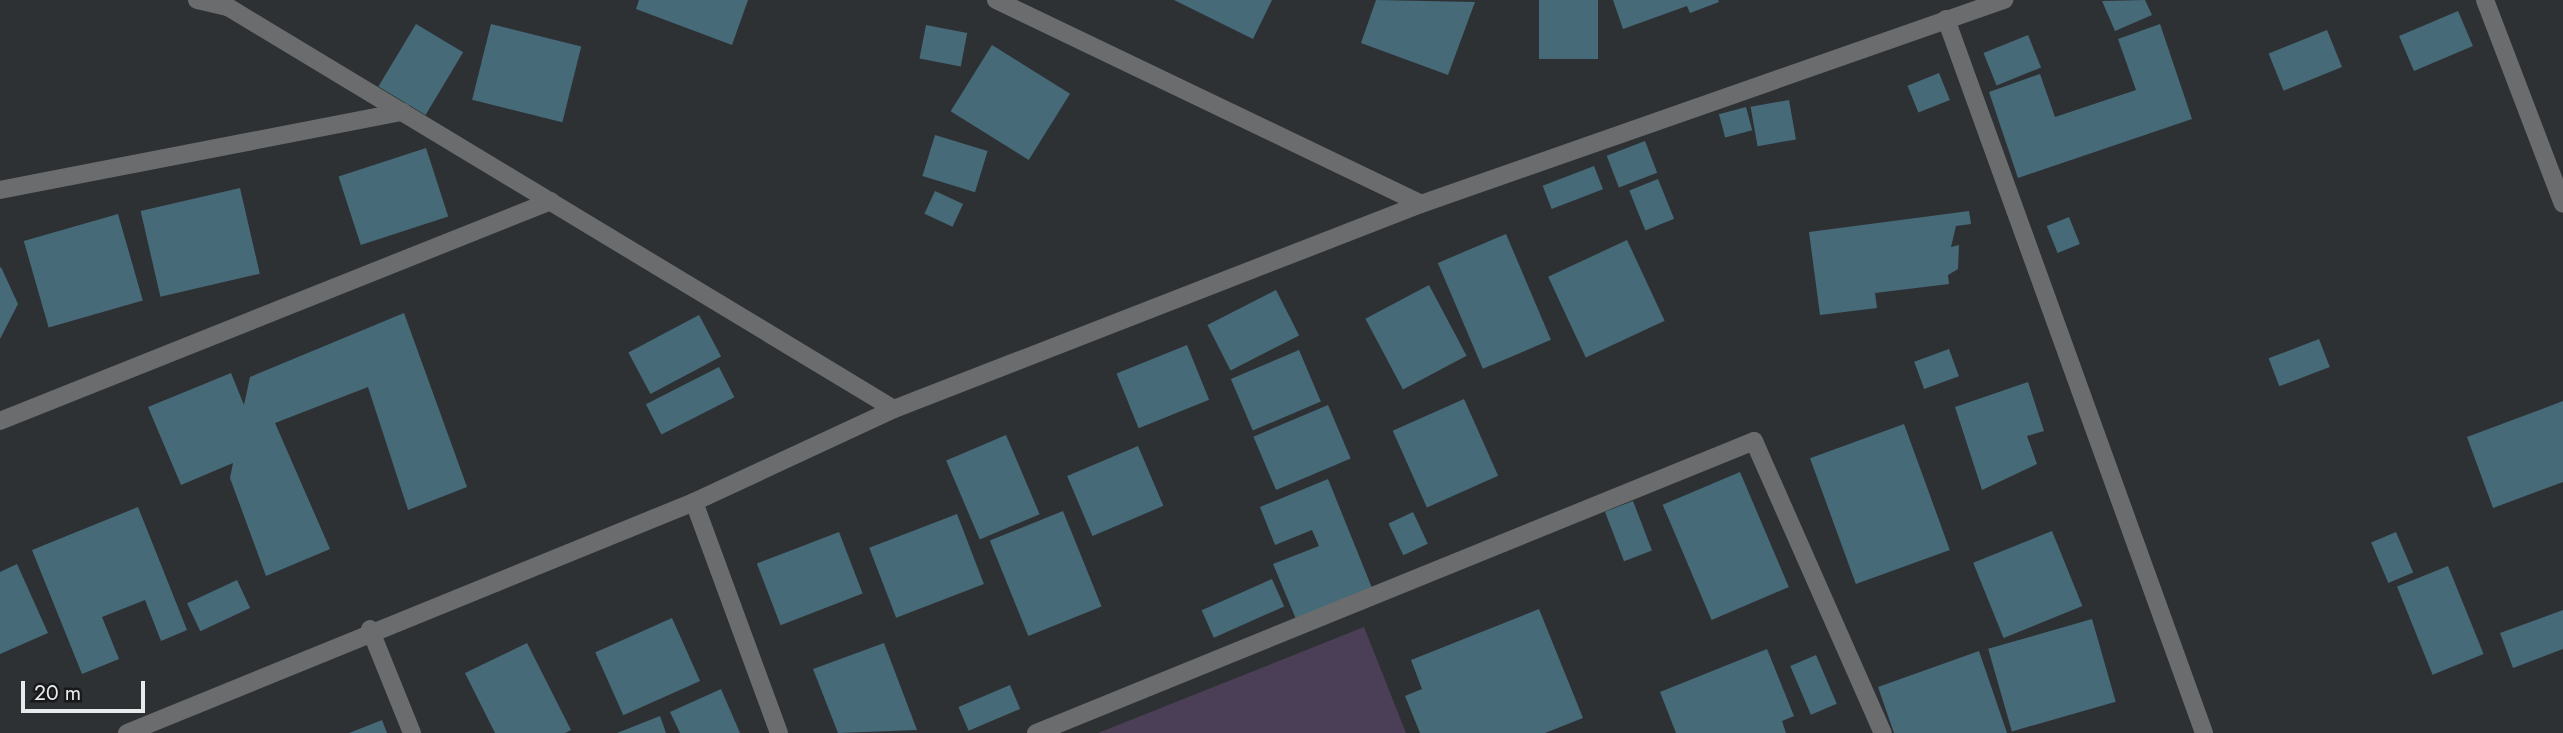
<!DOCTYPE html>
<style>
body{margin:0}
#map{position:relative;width:2563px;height:733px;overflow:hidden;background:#2e3134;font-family:Jost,sans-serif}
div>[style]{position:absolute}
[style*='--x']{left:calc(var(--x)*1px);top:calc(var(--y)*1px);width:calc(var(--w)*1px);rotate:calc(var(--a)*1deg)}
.green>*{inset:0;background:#4a3f56}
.building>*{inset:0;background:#466a78;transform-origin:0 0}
.minor>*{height:18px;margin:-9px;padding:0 9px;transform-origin:9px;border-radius:9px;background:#6b6c6d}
span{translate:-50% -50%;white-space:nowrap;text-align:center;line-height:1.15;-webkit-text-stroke:6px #18191a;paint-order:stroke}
.scale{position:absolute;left:21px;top:681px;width:124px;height:32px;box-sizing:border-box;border:4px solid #e9eaec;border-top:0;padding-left:9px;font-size:21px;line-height:24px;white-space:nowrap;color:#e9eaec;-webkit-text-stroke:5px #18191a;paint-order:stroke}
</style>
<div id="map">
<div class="green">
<i style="clip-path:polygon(1364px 627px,1406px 733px,1098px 733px)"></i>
</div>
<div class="building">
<i style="clip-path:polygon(639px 0,748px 0,732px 45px,636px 9px)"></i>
<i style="clip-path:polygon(1174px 0,1272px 0,1253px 39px)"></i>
<i style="clip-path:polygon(1376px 0,1475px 2px,1448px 75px,1361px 43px)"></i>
<i style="left:1539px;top:0;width:59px;height:59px"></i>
<i style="clip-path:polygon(1613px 0,1718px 0,1719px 2px,1690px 13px,1687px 6px,1623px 29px)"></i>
<i style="clip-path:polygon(2145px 0,2152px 15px,2115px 31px,2102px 1px)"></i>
<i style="left:2458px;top:11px;width:38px;height:64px;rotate:67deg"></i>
<i style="left:416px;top:24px;width:55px;height:73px;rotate:31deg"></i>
<i style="left:491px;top:24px;width:93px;height:78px;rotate:14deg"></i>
<i style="clip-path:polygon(2160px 24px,2192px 119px,2018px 178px,1989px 92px,2040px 74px,2055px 117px,2136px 90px,2118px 39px)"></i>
<i style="left:926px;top:25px;width:42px;height:34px;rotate:11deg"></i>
<i style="left:2327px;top:30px;width:40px;height:63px;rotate:68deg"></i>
<i style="left:2028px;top:35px;width:35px;height:48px;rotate:68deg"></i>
<i style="left:992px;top:45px;width:92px;height:78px;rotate:32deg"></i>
<i style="left:1939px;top:73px;width:29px;height:34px;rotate:68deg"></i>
<i style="left:1789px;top:100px;width:40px;height:39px;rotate:80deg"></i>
<i style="left:1746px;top:107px;width:24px;height:28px;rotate:75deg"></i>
<i style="left:935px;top:135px;width:55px;height:43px;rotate:17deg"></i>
<i style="left:1645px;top:141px;width:34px;height:41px;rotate:69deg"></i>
<i style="left:426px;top:148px;width:72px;height:92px;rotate:72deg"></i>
<i style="left:1594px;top:166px;width:25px;height:55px;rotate:69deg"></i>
<i style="left:1658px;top:179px;width:43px;height:31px;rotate:68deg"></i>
<i style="left:240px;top:188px;width:88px;height:102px;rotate:77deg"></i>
<i style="left:935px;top:191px;width:31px;height:25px;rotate:25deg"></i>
<i style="clip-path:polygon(1969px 211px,1971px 224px,1956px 226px,1951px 247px,1959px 245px,1958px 269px,1948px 275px,1949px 284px,1875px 293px,1877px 308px,1820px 315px,1809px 232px)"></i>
<i style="left:118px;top:214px;width:90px;height:98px;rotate:74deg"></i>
<i style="left:2069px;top:217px;width:29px;height:24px;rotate:68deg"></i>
<i style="left:1506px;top:234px;width:115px;height:74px;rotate:67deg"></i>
<i style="left:1627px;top:240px;width:89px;height:87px;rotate:65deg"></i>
<i style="clip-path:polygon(1px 267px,18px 304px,0 339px,0 268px)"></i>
<i style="left:1429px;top:285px;width:80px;height:72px;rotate:62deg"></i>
<i style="left:1276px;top:290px;width:51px;height:77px;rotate:63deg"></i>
<i style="clip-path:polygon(404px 313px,467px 487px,408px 510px,368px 387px,275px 423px,330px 549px,266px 576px,230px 478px,233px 463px,181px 485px,148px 407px,231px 373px,244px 405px,250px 377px)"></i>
<i style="left:699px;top:315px;width:47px;height:80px;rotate:62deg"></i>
<i style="left:2319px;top:339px;width:30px;height:54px;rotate:69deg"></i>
<i style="left:1187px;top:345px;width:59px;height:76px;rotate:68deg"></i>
<i style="left:1949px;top:349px;width:29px;height:37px;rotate:70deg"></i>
<i style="left:1299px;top:350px;width:56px;height:74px;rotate:67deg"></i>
<i style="left:719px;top:367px;width:34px;height:82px;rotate:63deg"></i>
<i style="clip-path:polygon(2028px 382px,2044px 431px,2027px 436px,2037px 464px,1982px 490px,1955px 407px)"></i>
<i style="left:1464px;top:399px;width:84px;height:78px;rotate:66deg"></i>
<i style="clip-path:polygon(2563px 401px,2563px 482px,2493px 508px,2467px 437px)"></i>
<i style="left:1328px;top:405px;width:58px;height:81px;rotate:67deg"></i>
<i style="left:1904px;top:424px;width:134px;height:100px;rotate:70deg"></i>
<i style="left:1006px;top:435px;width:86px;height:65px;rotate:67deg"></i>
<i style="left:1138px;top:446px;width:65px;height:77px;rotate:67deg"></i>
<i style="left:1740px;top:472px;width:125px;height:84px;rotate:67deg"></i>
<i style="clip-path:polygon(1328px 479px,1372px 588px,1296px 619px,1273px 564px,1319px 546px,1312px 530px,1275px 545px,1260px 507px)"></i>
<i style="left:1633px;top:501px;width:53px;height:30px;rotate:69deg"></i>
<i style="clip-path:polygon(138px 507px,187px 630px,161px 641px,145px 600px,102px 617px,119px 659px,82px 674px,32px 550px)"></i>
<i style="left:1063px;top:511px;width:103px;height:79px;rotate:68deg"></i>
<i style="left:1413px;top:512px;width:35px;height:27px;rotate:65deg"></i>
<i style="left:957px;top:514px;width:75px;height:94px;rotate:69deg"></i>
<i style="left:2052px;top:531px;width:81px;height:85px;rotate:68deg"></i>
<i style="left:839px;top:532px;width:66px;height:88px;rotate:69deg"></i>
<i style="left:2396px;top:532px;width:44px;height:27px;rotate:67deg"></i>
<i style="clip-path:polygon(17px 564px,48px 633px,0 654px,0 572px)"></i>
<i style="left:2448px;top:566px;width:95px;height:55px;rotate:68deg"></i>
<i style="left:1272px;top:579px;width:30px;height:77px;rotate:66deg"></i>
<i style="left:237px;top:580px;width:31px;height:55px;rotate:65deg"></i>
<i style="clip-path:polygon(1539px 609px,1583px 718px,1545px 733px,1420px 733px,1405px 696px,1422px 689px,1411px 660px)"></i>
<i style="clip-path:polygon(2563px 610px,2563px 649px,2513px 668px,2500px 633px)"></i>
<i style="left:672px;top:618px;width:69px;height:84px;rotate:66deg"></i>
<i style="left:2092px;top:619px;width:86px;height:108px;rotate:74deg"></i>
<i style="clip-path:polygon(527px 643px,571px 730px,565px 733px,495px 733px,465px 673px)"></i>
<i style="clip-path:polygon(884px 643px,917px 730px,838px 733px,813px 669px)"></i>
<i style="clip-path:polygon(1767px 649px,1794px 716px,1782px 721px,1786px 733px,1676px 733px,1660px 692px)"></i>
<i style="clip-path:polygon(1979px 651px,2007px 733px,1894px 733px,1878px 687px)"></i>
<i style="left:1816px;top:655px;width:53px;height:28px;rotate:67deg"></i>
<i style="left:1010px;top:685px;width:26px;height:56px;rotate:67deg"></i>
<i style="clip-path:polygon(721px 689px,740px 733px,680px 733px,670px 712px)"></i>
<i style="clip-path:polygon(660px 716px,666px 733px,617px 733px)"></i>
<i style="clip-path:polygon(382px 720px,387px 733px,349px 733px)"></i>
</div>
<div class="minor">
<i style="--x:197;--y:0;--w:32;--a:13"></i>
<i style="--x:228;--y:7;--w:778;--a:31.12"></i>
<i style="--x:996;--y:0;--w:471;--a:25.6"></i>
<i style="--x:2485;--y:0;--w:218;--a:69.1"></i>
<i style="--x:1946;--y:19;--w:759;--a:70.13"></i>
<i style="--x:0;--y:190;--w:410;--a:-11"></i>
<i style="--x:0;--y:421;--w:593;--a:-21.77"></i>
<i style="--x:694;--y:502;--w:246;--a:69.8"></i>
<i style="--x:370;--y:629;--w:112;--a:68"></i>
<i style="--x:127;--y:733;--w:612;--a:-22.17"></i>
<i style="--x:694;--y:502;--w:221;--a:-24.9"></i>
<i style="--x:894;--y:409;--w:565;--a:-21.26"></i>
<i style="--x:1421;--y:204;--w:618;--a:-19.29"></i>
<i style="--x:1036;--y:733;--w:775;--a:-22.13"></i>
<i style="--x:1754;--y:441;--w:319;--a:66.2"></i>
</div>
<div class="scale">20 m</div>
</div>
